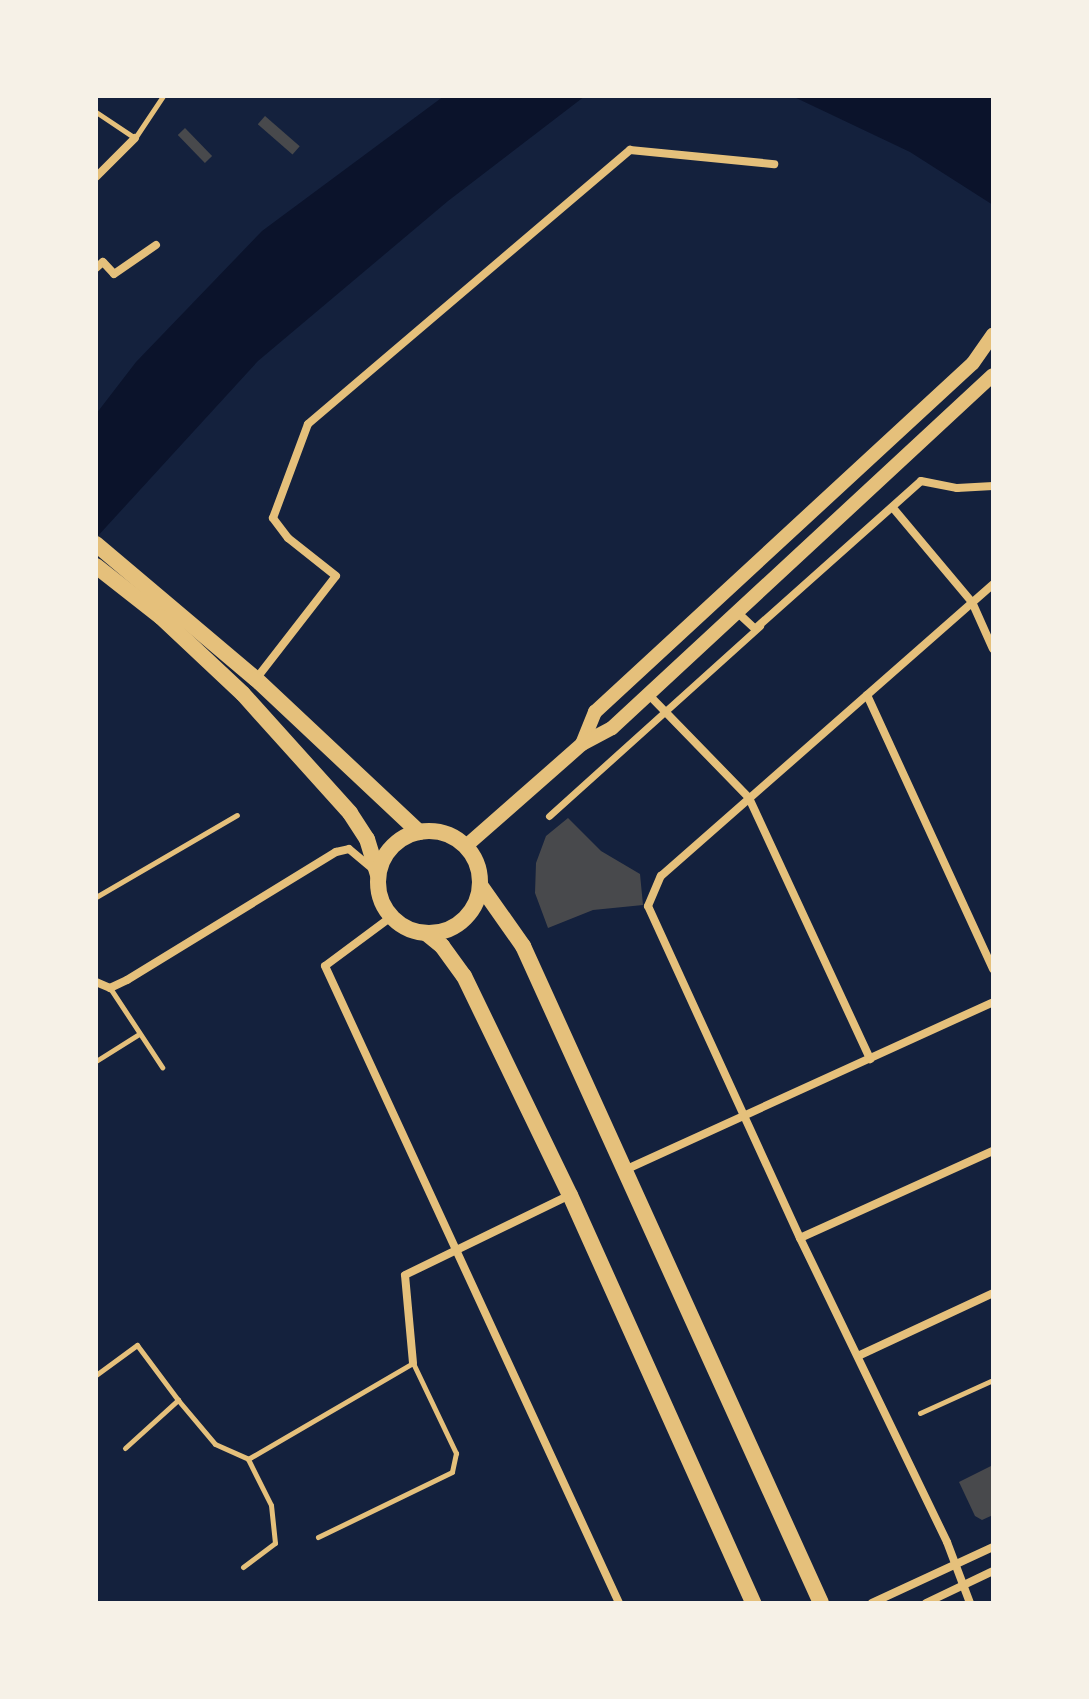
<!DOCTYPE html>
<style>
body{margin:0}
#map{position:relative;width:1089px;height:1699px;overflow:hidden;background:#14213d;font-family:"IBM Plex Sans",sans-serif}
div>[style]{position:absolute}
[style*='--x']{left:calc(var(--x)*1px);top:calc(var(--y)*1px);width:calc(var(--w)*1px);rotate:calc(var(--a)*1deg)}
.water>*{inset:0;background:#0b132b}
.building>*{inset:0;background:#48494c;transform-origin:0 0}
.service>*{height:5px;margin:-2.5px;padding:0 2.5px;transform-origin:2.5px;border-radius:2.5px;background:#e5c07b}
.pedestrian>*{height:7px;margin:-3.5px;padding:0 3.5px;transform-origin:3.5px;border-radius:3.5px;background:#e5c07b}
.minor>*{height:8px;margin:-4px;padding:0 4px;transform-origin:4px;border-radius:4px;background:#e5c07b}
.secondary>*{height:14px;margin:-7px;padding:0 7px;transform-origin:7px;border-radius:7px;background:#e5c07b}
.primary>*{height:16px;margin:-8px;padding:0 8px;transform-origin:8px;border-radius:8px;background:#e5c07b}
.primary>.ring{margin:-8px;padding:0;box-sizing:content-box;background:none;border:16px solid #e5c07b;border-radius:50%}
span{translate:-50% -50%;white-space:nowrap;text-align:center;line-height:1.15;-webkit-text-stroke:8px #f6f1e7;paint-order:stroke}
.frame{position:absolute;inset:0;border:98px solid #f6f1e7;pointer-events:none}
</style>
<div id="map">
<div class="water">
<i style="clip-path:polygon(444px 96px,585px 96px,448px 201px,258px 361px,96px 538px,96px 414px,136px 362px,262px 231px)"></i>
<i style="clip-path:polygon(792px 96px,993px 96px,993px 205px,910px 152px)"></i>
</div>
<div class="building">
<i style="left:265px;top:116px;width:46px;height:11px;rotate:41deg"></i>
<i style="left:185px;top:128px;width:39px;height:10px;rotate:46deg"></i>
<i style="clip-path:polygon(568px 818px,601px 851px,640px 874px,643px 905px,593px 910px,548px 928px,535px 893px,536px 863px,546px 836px)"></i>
<i style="clip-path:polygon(993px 1465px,993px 1515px,982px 1520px,975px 1516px,959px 1482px)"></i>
</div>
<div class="service">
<i style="--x:96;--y:112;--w:47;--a:33.7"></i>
<i style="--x:135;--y:138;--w:50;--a:-56.3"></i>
<i style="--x:96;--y:897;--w:163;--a:-30.2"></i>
<i style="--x:110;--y:988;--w:95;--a:56.6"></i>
<i style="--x:96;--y:1061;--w:51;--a:-32.1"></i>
<i style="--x:96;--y:1375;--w:51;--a:-36.2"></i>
<i style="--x:137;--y:1345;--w:69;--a:53.3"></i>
<i style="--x:920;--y:1413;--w:80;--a:-24.3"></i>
<i style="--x:125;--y:1448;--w:72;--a:-42.2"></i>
<i style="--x:178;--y:1400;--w:57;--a:49.9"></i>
<i style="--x:215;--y:1444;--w:36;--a:24"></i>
<i style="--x:248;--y:1459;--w:191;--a:-30.2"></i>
<i style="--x:413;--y:1363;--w:100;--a:64.5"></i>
<i style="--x:456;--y:1453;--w:19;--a:102"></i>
<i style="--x:452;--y:1472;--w:149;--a:154.1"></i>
<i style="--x:243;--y:1567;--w:40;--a:-37"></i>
<i style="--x:275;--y:1543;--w:38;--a:-96"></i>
<i style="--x:271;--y:1505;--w:51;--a:-116.6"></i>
</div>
<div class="pedestrian">
<i style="--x:549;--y:816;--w:284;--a:-42"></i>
</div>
<div class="minor">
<i style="--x:96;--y:177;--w:55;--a:-45"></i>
<i style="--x:96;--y:268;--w:9;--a:-41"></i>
<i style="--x:103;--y:262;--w:16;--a:47"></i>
<i style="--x:114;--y:274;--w:51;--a:-34.6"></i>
<i style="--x:893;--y:508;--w:123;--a:50"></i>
<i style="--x:972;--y:602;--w:51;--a:65.9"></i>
<i style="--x:738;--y:613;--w:23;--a:43"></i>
<i style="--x:755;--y:629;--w:222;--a:-41.7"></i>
<i style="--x:921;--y:481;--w:37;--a:11"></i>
<i style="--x:957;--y:488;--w:36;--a:-3"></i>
<i style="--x:256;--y:679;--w:130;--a:-52.2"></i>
<i style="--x:336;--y:576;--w:61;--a:-141.6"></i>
<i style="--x:288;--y:538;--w:25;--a:-127"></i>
<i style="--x:273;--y:518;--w:100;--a:-69.6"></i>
<i style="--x:308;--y:424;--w:423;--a:-40.4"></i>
<i style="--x:630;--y:150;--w:145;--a:5.6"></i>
<i style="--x:649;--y:695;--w:144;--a:45.8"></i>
<i style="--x:749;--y:798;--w:288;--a:65.1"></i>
<i style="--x:867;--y:695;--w:302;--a:65.3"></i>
<i style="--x:391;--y:917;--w:82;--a:143.4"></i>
<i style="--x:325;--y:966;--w:702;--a:65.22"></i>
<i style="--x:96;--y:982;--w:15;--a:23"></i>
<i style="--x:110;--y:988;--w:19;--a:-25"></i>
<i style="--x:127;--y:980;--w:245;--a:-31.5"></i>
<i style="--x:336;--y:852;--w:13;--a:-13"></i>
<i style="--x:349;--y:849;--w:30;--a:40"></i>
<i style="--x:627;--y:1169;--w:402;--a:-24.5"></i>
<i style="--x:800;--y:1238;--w:212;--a:-24.3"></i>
<i style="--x:858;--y:1356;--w:149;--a:-25"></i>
<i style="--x:413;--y:1363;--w:88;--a:-95.2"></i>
<i style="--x:405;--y:1275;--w:183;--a:-25.9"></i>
<i style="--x:872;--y:1603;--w:133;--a:-24.8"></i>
<i style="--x:926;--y:1603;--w:74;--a:-25.5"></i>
<i style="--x:970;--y:1603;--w:65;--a:-110.7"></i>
<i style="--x:947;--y:1542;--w:338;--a:-115.8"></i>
<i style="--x:800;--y:1238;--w:365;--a:-114.6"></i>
<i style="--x:648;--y:906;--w:33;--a:-67"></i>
<i style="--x:661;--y:876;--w:442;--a:-41.3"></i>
</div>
<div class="secondary">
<i style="--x:582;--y:744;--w:35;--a:-68"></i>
<i style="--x:595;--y:712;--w:514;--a:-42.72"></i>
<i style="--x:973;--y:363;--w:35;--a:-55"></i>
<i style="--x:466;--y:846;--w:154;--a:-41.3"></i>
<i style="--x:582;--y:744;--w:34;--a:-28"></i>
<i style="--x:612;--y:728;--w:519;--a:-42.82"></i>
</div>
<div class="primary">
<i style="--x:96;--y:544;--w:209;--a:40.2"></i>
<i style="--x:256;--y:679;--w:224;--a:43.2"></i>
<i style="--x:96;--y:566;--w:83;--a:38.1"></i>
<i style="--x:161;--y:617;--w:112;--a:43.2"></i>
<i style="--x:243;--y:694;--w:160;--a:48"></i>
<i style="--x:350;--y:813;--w:31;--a:57"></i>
<i style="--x:367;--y:839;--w:37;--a:73"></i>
<i class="ring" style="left:378px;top:831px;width:86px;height:86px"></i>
<i style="--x:480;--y:885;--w:75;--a:54.8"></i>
<i style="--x:523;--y:946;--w:721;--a:65.6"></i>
<i style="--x:426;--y:933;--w:21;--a:39"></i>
<i style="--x:442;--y:946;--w:37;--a:54"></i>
<i style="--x:464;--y:976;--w:243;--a:64.2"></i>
<i style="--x:570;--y:1195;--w:447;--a:65.8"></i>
</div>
<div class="frame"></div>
</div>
